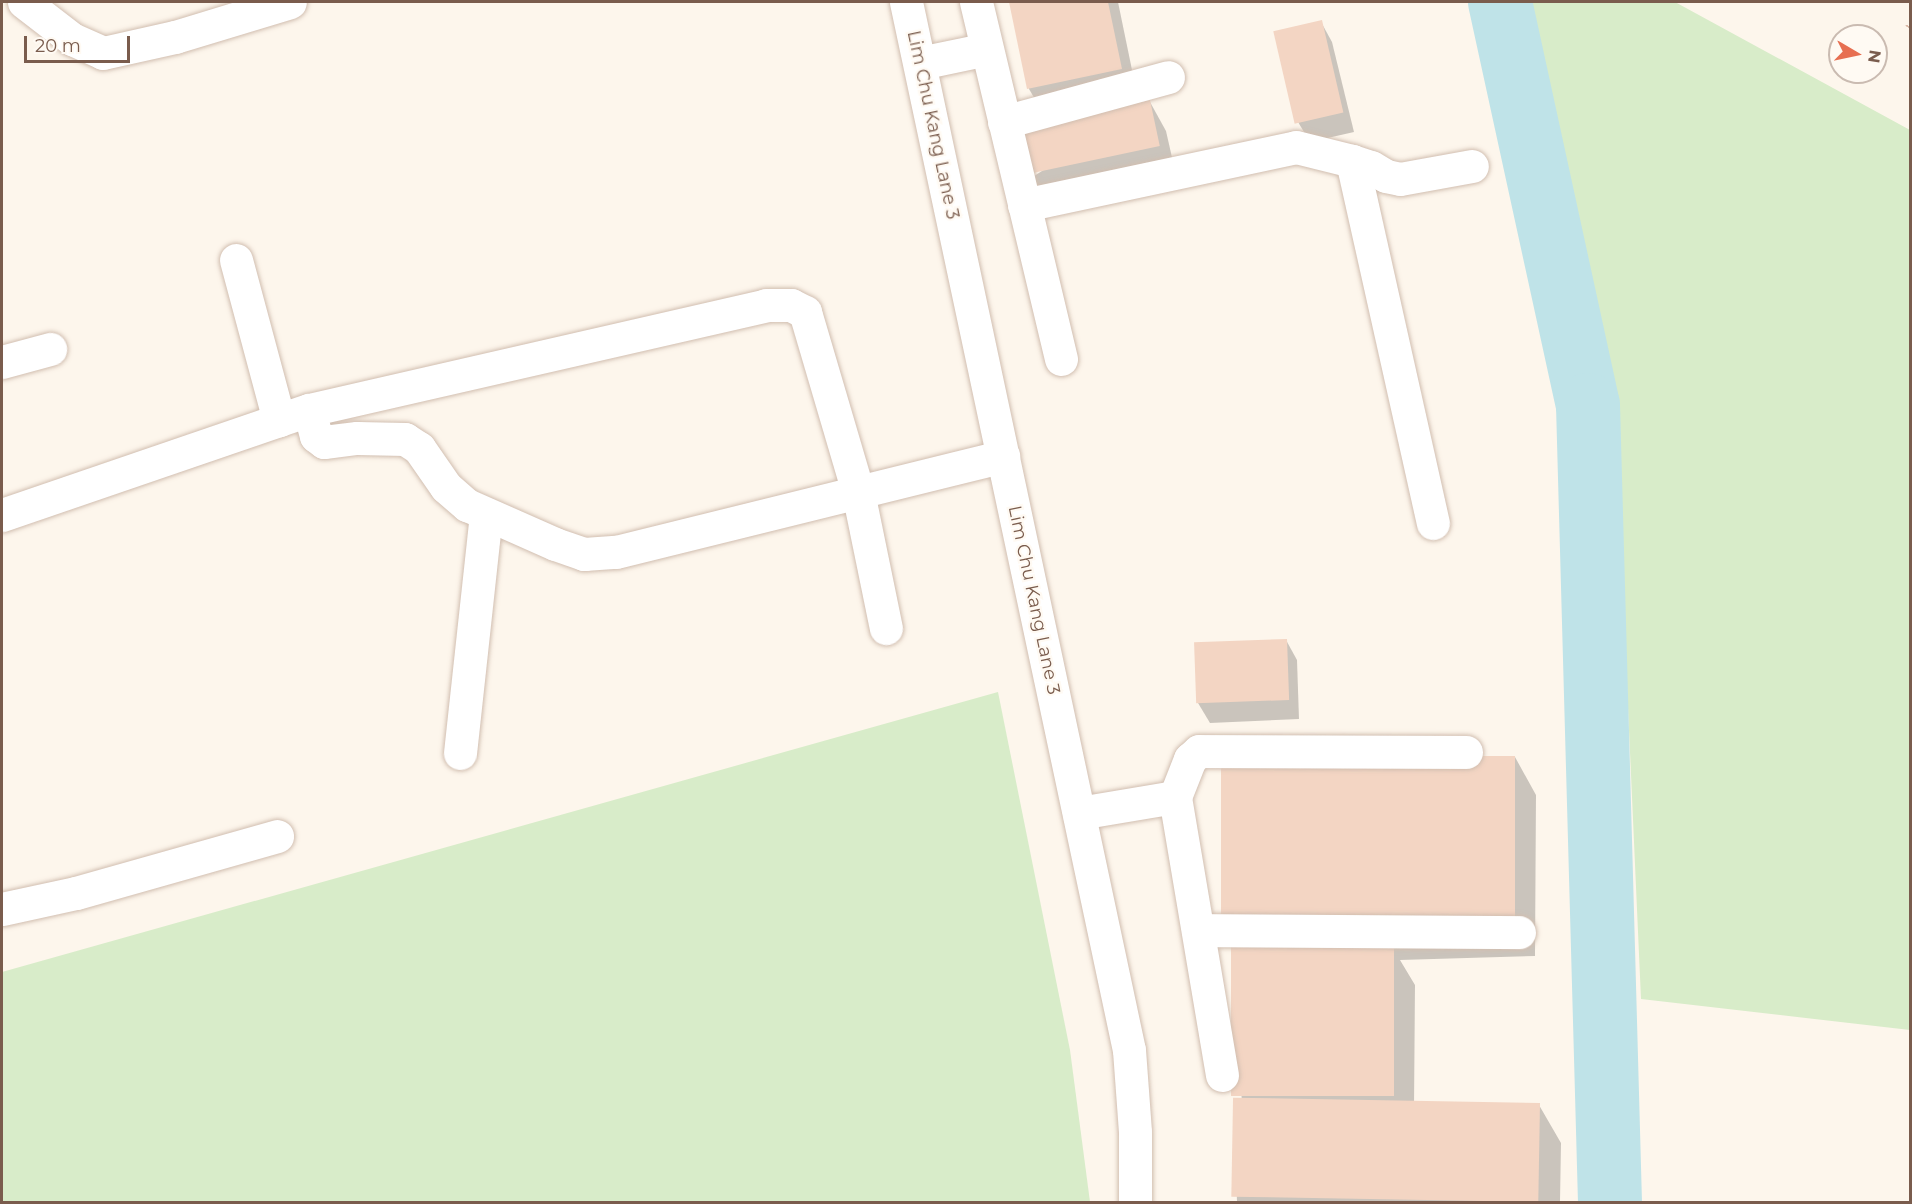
<!DOCTYPE html>
<style>
body{margin:0}
#map{position:relative;width:1912px;height:1204px;overflow:hidden;background:#fdf6ec;font-family:Montserrat,sans-serif}
div>[style]{position:absolute}
[style*='--x']{left:calc(var(--x)*1px);top:calc(var(--y)*1px);width:calc(var(--w)*1px);rotate:calc(var(--a)*1deg)}
.green>*{inset:0;background:#d8ecc9}
.shadow>*{inset:0;background:#0003}
.river>*{height:64px;margin:-32px;padding:0 32px;transform-origin:32px;border-radius:32px;background:#bfe3e8}
.building>*{inset:0;background:#f3d5c3;transform-origin:0 0}
.path>*{height:4px;margin-top:-2px;transform-origin:0;background:repeating-linear-gradient(90deg,#d9b8a5 0 1.5px,transparent 0 6px)}
.roads{filter:drop-shadow(0 0 2px #d1beb0) drop-shadow(0 0 2px #d1beb0)}
.minor>*{height:33px;margin:-16.5px;padding:0 16.5px;transform-origin:16.5px;border-radius:16.5px;background:#fff}
span{translate:-50% -50%;white-space:nowrap;text-align:center;line-height:1.15;-webkit-text-stroke:4.5px #fffaf3;paint-order:stroke}
.street-label{font-size:18px;color:#7a5c4d}
.frame{position:absolute;inset:0;border:3px solid #7a5c4d;pointer-events:none}
.north{position:absolute;left:1828px;top:24px;width:60px;height:60px;box-sizing:border-box;background:#fffaf3;border:2px solid #cabbb1;border-radius:50%;rotate:99deg;font-size:16px;font-weight:700;line-height:24px;text-align:center;color:#7a5c4d}
.north::after{content:'';display:block;margin:auto;width:21px;height:27px;background:#e76f51;clip-path:polygon(50% 0,100% 100%,50% 72%,0 100%)}
.scale{position:absolute;left:24px;top:36px;width:106px;height:27px;box-sizing:border-box;border:3px solid #7a5c4d;border-top:0;padding-left:8px;font-size:18px;line-height:21px;white-space:nowrap;color:#7a5c4d;-webkit-text-stroke:4px #fffaf3;paint-order:stroke}
</style>
<div id="map">
<div class="green">
<i style="clip-path:polygon(1530px 2px,1675px 2px,1910px 130px,1910px 1030px,1641px 999px,1615px 416px)"></i>
<i style="clip-path:polygon(998px 692px,1070px 1050px,1090px 1202px,2px 1202px,2px 972px)"></i>
</div>
<div class="shadow">
<i style="clip-path:polygon(1011px 2px,1118px 2px,1138px 99px,1046px 118px,1029px 89px)"></i>
<i style="clip-path:polygon(1321px 22px,1332px 42px,1354px 132px,1310px 142px,1298px 122px)"></i>
<i style="clip-path:polygon(1150px 102px,1166px 131px,1176px 175px,1048px 207px,1031px 178px)"></i>
<i style="clip-path:polygon(1286px 640px,1297px 660px,1299px 719px,1210px 723px,1198px 703px,1196px 643px)"></i>
<i style="clip-path:polygon(1515px 757px,1536px 795px,1535px 956px,1400px 960px,1415px 985px,1414px 1109px,1539px 1105px,1561px 1143px,1560px 1202px,1237px 1202px,1234px 1116px,1249px 1115px,1242px 1104px,1233px 949px,1220px 927px)"></i>
</div>
<div class="river">
<i style="--x:1500;--y:2;--w:412;--a:77.7"></i>
<i style="--x:1588;--y:405;--w:797;--a:88.42"></i>
</div>
<div class="building">
<i style="clip-path:polygon(1009px 2px,1108px 2px,1122px 69px,1027px 89px)"></i>
<i style="left:1322px;top:20px;width:95px;height:50px;rotate:77deg"></i>
<i style="left:1150px;top:100px;width:47px;height:130px;rotate:78deg"></i>
<i style="left:1287px;top:639px;width:61px;height:93px;rotate:88deg"></i>
<i style="left:1515px;top:756px;width:162px;height:294px;rotate:90deg"></i>
<i style="left:1394px;top:946px;width:150px;height:163px;rotate:90deg"></i>
<i style="left:1540px;top:1103px;width:99px;height:307px;rotate:91deg"></i>
</div>
<div class="path">
<i style="--x:1907;--y:27;--w:5;--a:-53"></i>
</div>
<div class="roads">
<div class="minor">
<i style="--x:24;--y:2;--w:61;--a:37.6"></i>
<i style="--x:72;--y:39;--w:34;--a:24"></i>
<i style="--x:103;--y:53;--w:74;--a:-12.5"></i>
<i style="--x:175;--y:37;--w:120;--a:-16.9"></i>
<i style="--x:906;--y:2;--w:1071;--a:77.99"></i>
<i style="--x:1129;--y:1050;--w:82;--a:85.8"></i>
<i style="--x:1135;--y:1132;--w:70;--a:90"></i>
<i style="--x:976;--y:2;--w:367;--a:76.6"></i>
<i style="--x:920;--y:63;--w:68;--a:-11.8"></i>
<i style="--x:1004;--y:122;--w:170;--a:-15.3"></i>
<i style="--x:1352;--y:161;--w:371;--a:77.4"></i>
<i style="--x:1024;--y:205;--w:278;--a:-12"></i>
<i style="--x:1296;--y:147;--w:58;--a:14"></i>
<i style="--x:1352;--y:161;--w:20;--a:18"></i>
<i style="--x:1371;--y:167;--w:17;--a:31"></i>
<i style="--x:1386;--y:176;--w:14;--a:12"></i>
<i style="--x:1400;--y:179;--w:73;--a:-10.2"></i>
<i style="--x:236;--y:260;--w:166;--a:75"></i>
<i style="--x:2;--y:362;--w:50;--a:-15.2"></i>
<i style="--x:309;--y:410;--w:27;--a:75"></i>
<i style="--x:316;--y:436;--w:10;--a:37"></i>
<i style="--x:324;--y:442;--w:33;--a:-7"></i>
<i style="--x:357;--y:438;--w:48;--a:1.2"></i>
<i style="--x:405;--y:439;--w:17;--a:33"></i>
<i style="--x:419;--y:448;--w:47;--a:55.3"></i>
<i style="--x:446;--y:487;--w:28;--a:41"></i>
<i style="--x:467;--y:505;--w:96;--a:23.9"></i>
<i style="--x:555;--y:544;--w:31;--a:19"></i>
<i style="--x:584;--y:554;--w:32;--a:-4"></i>
<i style="--x:616;--y:552;--w:399;--a:-13.9"></i>
<i style="--x:2;--y:515;--w:324;--a:-18.9"></i>
<i style="--x:309;--y:410;--w:469;--a:-12.9"></i>
<i style="--x:766;--y:305;--w:25;--a:0"></i>
<i style="--x:791;--y:305;--w:16;--a:27"></i>
<i style="--x:805;--y:312;--w:188;--a:73.6"></i>
<i style="--x:858;--y:492;--w:139;--a:78.4"></i>
<i style="--x:460;--y:753;--w:239;--a:-83.8"></i>
<i style="--x:1079;--y:813;--w:97;--a:-9.5"></i>
<i style="--x:2;--y:909;--w:76;--a:-12.2"></i>
<i style="--x:76;--y:893;--w:209;--a:-15.8"></i>
<i style="--x:1198;--y:930;--w:321;--a:0.4"></i>
<i style="--x:1222;--y:1075;--w:282;--a:-99.6"></i>
<i style="--x:1175;--y:797;--w:41;--a:-68.5"></i>
<i style="--x:1190;--y:759;--w:12;--a:-42"></i>
<i style="--x:1199;--y:751;--w:267;--a:0.2"></i>
</div>
</div>
<div class="street-label">
<span style="left:933px;top:125px;rotate:78deg">Lim Chu Kang Lane 3</span>
<span style="left:1034px;top:600px;rotate:78deg">Lim Chu Kang Lane 3</span>
</div>
<div class="frame"></div>
<div class="north">N</div>
<div class="scale">20 m</div>
</div>
